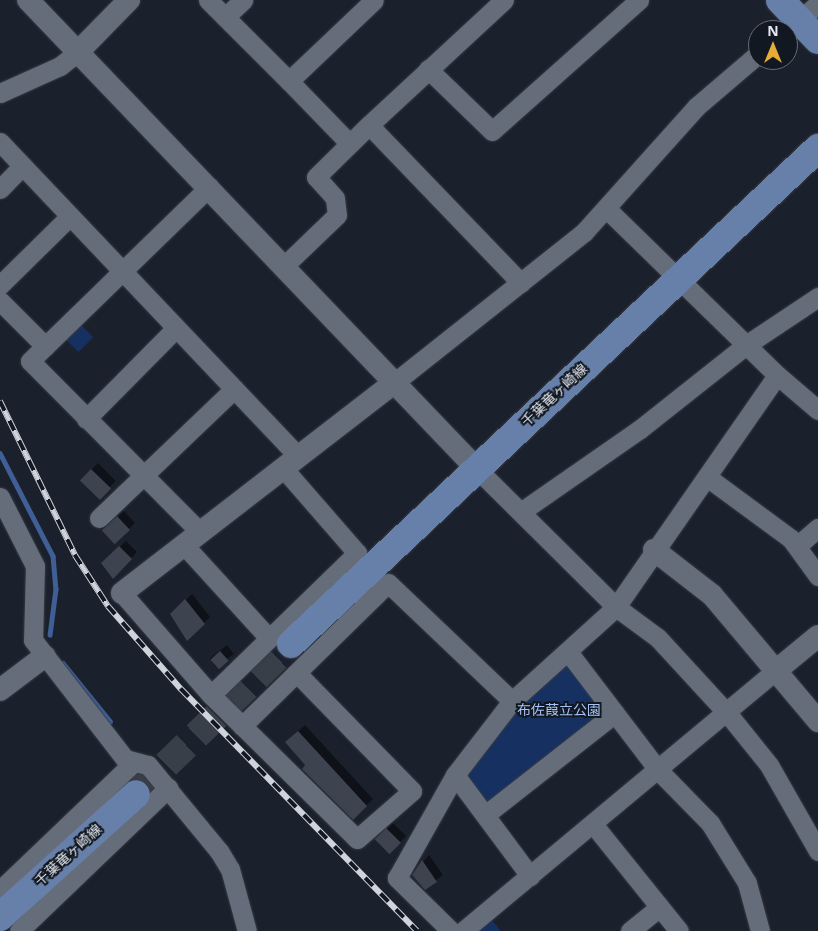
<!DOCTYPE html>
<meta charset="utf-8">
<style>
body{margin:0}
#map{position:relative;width:818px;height:931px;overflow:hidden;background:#1b212c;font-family:"Open Sans","Noto Sans JP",sans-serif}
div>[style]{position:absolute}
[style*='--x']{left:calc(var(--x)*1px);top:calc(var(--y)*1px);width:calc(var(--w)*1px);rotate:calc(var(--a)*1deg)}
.green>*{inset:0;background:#163161;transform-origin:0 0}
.shadow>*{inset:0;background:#0007;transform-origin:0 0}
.stream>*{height:4.5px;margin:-2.25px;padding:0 2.25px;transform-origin:2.25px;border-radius:2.25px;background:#3f5f96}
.building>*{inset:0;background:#3d4450;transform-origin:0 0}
.primary-tunnel>*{height:28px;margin-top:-14px;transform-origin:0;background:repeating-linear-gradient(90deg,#393f49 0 28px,transparent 0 42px)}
.roads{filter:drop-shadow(0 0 1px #373b44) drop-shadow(0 0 1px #373b44)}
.minor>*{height:19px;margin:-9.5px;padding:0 9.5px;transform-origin:9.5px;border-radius:9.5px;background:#656d7a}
.tertiary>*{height:22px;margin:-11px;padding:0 11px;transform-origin:11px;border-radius:11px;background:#656d7a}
.primary>*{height:28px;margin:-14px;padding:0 14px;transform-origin:14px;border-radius:14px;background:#6780aa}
.rail>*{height:5.5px;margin-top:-2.75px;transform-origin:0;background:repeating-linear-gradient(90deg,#121822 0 11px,#cfd3db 0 22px);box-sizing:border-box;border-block:1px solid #cfd3db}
span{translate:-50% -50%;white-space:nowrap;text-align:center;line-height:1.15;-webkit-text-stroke:4px #121822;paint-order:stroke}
.street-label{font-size:14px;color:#e4e8ef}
.park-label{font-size:14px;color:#a6c3f3}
.north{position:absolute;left:748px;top:20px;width:50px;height:50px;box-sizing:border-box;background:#121822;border:1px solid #666b74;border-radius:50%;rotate:0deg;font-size:14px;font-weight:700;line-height:20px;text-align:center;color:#e4e8ef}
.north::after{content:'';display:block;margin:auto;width:18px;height:22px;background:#e7ac36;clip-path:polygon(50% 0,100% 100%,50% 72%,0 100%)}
</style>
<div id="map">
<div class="green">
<i style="left:77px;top:321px;width:23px;height:21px;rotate:45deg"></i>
<i style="clip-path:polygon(569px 653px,615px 713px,485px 815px,455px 775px)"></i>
<i style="clip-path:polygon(490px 918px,501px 931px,469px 931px)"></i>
</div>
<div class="shadow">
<i style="left:98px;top:463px;width:25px;height:23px;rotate:45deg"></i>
<i style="clip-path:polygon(124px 511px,135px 523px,115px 543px,101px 529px)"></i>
<i style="clip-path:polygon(126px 541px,137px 552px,113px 577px,103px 563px)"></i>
<i style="clip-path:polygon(192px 594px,210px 617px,204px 623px,171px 614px)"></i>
<i style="left:227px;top:645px;width:11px;height:22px;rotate:52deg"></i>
<i style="clip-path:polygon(305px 725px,373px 799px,353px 818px,307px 765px,293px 736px)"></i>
<i style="clip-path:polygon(393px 823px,406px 836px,390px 853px,382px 833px)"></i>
<i style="clip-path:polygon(429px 855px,443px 875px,426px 888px,413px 875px)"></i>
</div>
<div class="stream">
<i style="--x:0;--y:453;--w:116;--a:62.8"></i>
<i style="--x:53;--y:556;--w:33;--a:85"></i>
<i style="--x:56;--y:589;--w:46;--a:97.4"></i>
<i style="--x:63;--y:663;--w:75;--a:51"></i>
</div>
<div class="building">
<i style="left:91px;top:469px;width:28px;height:16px;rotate:44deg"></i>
<i style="left:117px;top:516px;width:19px;height:21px;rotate:47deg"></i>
<i style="clip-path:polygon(119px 546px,132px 559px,113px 579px,101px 563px)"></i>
<i style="clip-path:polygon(185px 599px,205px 624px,187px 641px,170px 614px)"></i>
<i style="left:220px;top:651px;width:13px;height:13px;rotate:48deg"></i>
<i style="clip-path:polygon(298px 731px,367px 806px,353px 820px,302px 769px,305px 765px,285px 742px)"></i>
<i style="left:386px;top:828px;width:21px;height:16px;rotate:45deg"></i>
<i style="clip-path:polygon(422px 860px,437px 882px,425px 890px,412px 875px)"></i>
</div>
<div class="primary-tunnel">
<i style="--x:136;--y:794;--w:216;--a:-44.1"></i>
</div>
<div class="roads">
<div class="minor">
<i style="--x:208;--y:0;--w:115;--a:45"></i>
<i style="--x:289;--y:81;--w:117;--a:-43.6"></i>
<i style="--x:225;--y:17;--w:25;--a:-43"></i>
<i style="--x:788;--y:30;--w:40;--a:-41"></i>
<i style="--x:428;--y:69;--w:89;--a:44.1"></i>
<i style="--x:492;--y:131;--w:197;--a:-41.7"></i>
<i style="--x:289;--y:81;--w:86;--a:45.9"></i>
<i style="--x:0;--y:93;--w:66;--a:-24.2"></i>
<i style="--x:60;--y:66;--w:23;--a:-38"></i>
<i style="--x:369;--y:125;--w:184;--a:-42.8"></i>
<i style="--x:0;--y:142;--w:433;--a:46.5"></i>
<i style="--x:0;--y:189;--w:32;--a:-46"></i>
<i style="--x:285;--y:265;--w:72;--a:-43.9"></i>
<i style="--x:337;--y:215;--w:17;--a:-97"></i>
<i style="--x:335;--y:198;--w:28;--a:-132"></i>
<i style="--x:316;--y:177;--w:74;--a:-44.5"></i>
<i style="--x:369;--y:125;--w:219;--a:46.1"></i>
<i style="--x:0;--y:285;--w:98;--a:-44.6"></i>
<i style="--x:0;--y:301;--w:64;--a:45"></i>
<i style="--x:777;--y:375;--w:54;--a:40.5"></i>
<i style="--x:395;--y:382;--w:241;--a:-38.4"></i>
<i style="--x:584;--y:232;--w:168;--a:-48.1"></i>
<i style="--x:696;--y:107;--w:82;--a:-40.5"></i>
<i style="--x:86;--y:419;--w:128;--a:-45.3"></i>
<i style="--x:476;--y:468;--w:197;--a:44.8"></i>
<i style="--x:616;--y:607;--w:52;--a:36.4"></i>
<i style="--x:658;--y:638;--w:103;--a:47.4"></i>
<i style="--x:728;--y:714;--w:65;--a:51.2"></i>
<i style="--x:769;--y:765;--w:99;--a:60.3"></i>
<i style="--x:707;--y:477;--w:104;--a:36.4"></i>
<i style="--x:791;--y:539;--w:46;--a:53.9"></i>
<i style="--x:0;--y:497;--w:77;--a:63.1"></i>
<i style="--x:35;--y:566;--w:74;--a:91.5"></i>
<i style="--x:33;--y:640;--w:150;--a:52.3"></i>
<i style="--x:125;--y:759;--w:24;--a:15"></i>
<i style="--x:148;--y:765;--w:112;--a:50.5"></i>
<i style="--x:219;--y:851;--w:21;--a:59"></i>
<i style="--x:230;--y:869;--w:64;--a:74.7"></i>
<i style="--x:522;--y:511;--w:144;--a:-34.8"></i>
<i style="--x:640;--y:429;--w:135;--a:-38.4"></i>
<i style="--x:746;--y:345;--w:87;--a:-33.7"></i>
<i style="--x:99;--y:518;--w:187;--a:-43.7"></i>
<i style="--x:200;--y:532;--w:241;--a:-134.8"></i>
<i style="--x:30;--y:361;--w:250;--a:-44.2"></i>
<i style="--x:184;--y:545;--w:126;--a:47.6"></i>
<i style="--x:797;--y:546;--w:28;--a:-41"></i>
<i style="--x:122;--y:593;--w:135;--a:48.9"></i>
<i style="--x:211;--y:695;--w:205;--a:44.6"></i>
<i style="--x:357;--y:839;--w:73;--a:-41.1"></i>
<i style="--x:412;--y:791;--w:163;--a:-134.3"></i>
<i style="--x:569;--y:653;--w:148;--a:52.7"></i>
<i style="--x:659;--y:771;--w:73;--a:45.6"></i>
<i style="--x:710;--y:823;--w:70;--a:58.3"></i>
<i style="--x:747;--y:883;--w:50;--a:74.8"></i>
<i style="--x:211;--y:695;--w:204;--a:-44.2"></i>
<i style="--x:357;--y:553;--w:113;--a:-131"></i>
<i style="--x:242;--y:726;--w:204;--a:-44.4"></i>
<i style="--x:388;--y:583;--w:171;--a:43.6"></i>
<i style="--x:455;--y:775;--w:126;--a:53.4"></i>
<i style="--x:485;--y:815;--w:165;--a:-38.1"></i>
<i style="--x:593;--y:824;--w:137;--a:51.2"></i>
<i style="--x:0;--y:890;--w:184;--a:-43.7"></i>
<i style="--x:19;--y:931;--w:207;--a:-43.8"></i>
<i style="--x:451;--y:931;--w:76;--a:-135.5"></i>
<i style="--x:397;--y:878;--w:118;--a:-60.6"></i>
<i style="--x:455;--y:775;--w:93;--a:-52.4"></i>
<i style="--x:512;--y:701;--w:140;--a:-42.1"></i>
<i style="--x:616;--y:607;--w:282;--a:-55.2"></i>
<i style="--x:777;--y:375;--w:239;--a:-135.7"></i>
<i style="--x:463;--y:931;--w:410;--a:-39.8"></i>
<i style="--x:630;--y:931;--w:38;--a:-39"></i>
</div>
<div class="tertiary">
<i style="--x:28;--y:0;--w:648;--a:46.25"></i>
<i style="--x:78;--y:52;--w:73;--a:-45.6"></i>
<i style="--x:654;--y:550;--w:73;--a:37.8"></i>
<i style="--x:712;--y:595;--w:165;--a:49.9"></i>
<i style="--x:122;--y:593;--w:345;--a:-37.7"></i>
<i style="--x:778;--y:669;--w:52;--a:-39.5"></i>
<i style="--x:0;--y:690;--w:56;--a:-37.1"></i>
</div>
<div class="primary">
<i style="--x:780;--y:0;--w:55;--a:46.5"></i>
<i style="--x:291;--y:644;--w:724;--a:-43.26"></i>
<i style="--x:0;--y:917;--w:183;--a:-42.1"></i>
</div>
</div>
<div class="rail">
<i style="--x:0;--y:401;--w:171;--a:64"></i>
<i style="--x:75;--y:555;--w:61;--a:57.1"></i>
<i style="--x:108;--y:606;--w:111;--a:48.7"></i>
<i style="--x:181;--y:689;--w:338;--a:45.7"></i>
</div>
<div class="street-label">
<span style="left:554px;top:395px;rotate:-43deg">千葉竜ヶ崎線</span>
<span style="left:68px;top:855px;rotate:-42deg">千葉竜ヶ崎線</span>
</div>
<div class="park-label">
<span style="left:559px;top:710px">布佐葭立公園</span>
</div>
<div class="north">N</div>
</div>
